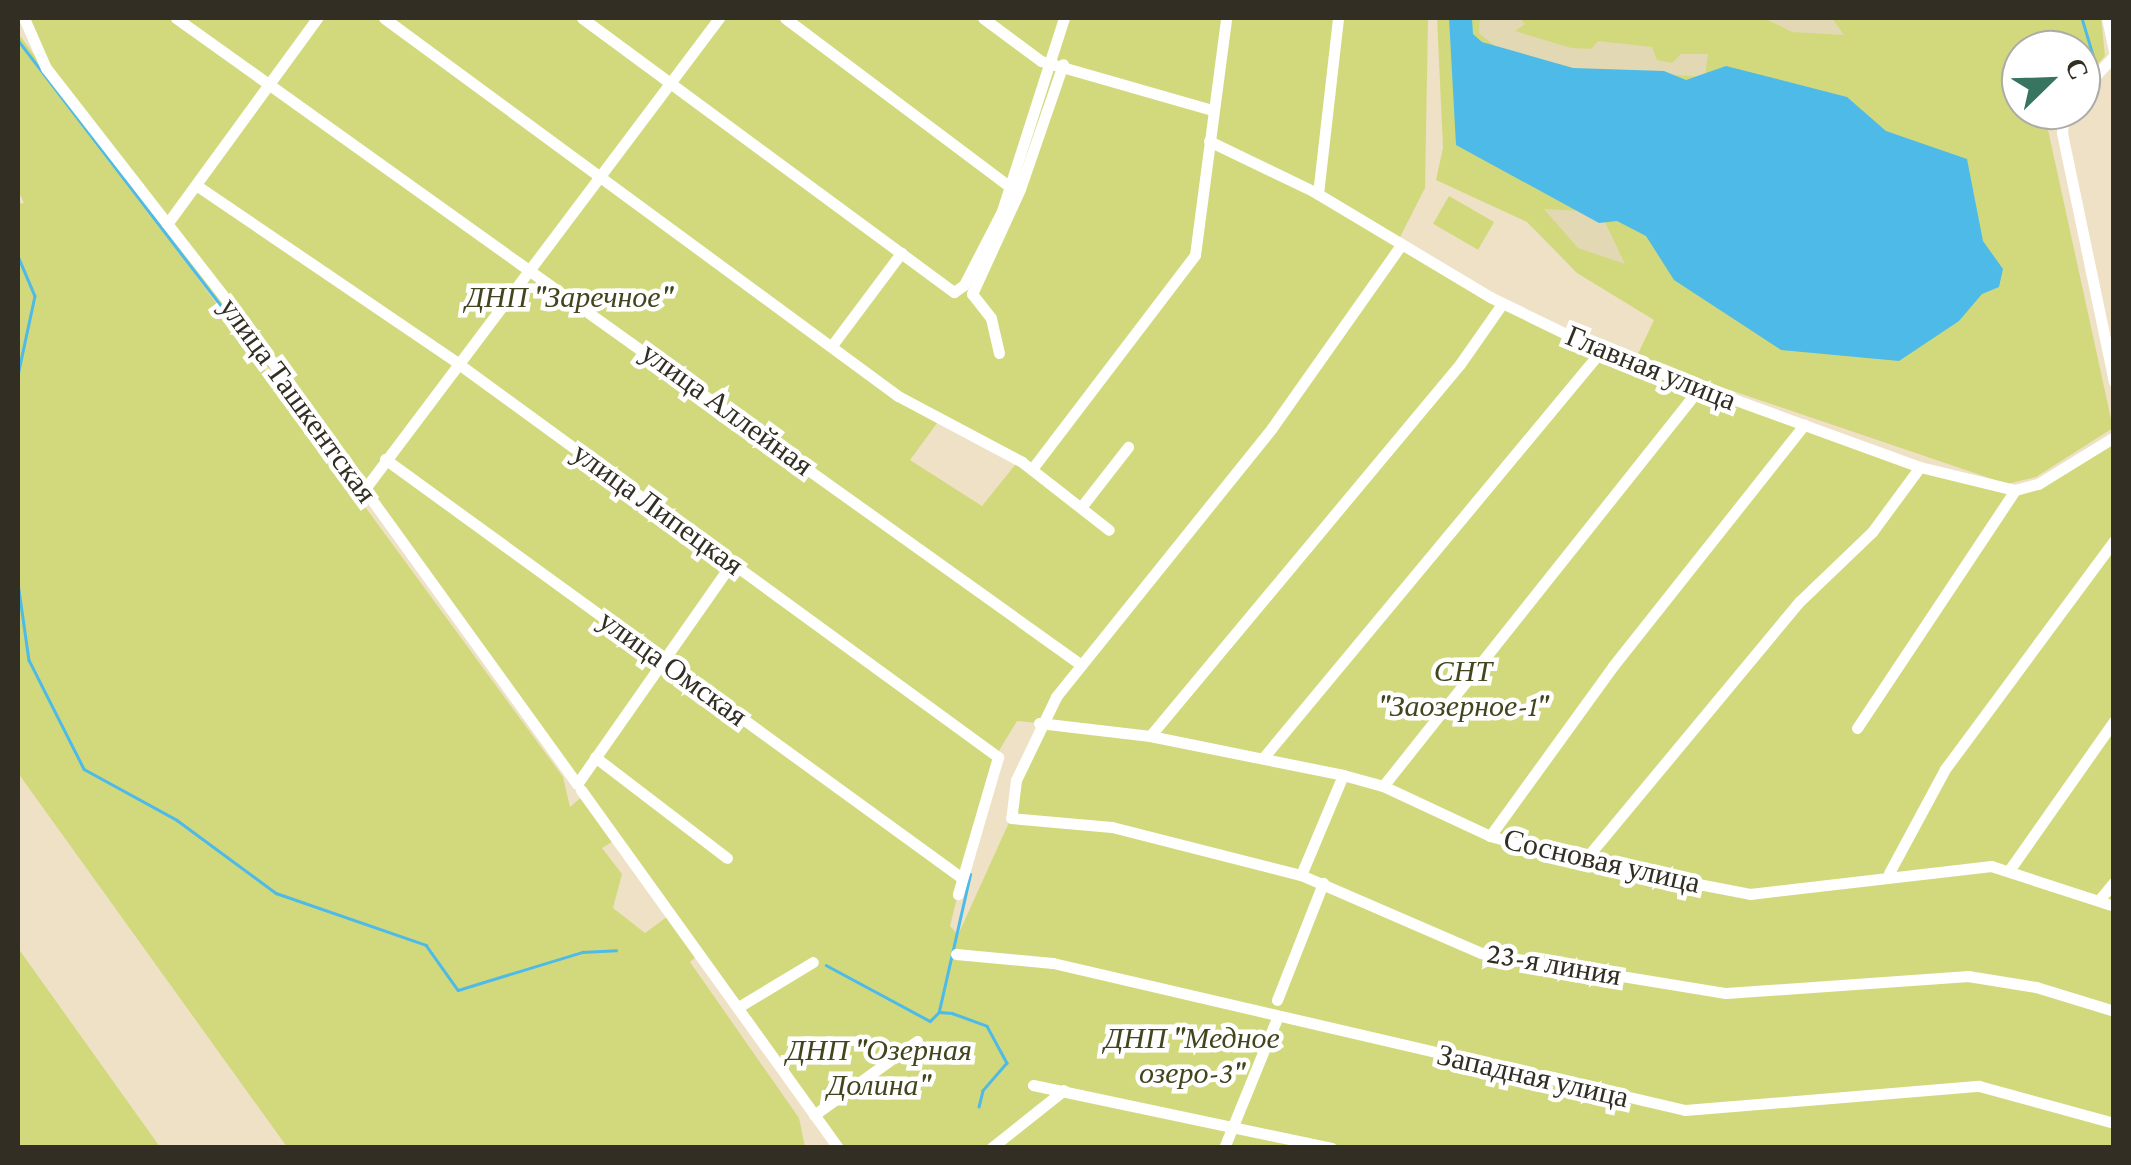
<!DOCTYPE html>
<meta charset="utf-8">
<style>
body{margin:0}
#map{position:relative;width:2131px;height:1165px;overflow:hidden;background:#eee1c5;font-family:"Crimson Pro",serif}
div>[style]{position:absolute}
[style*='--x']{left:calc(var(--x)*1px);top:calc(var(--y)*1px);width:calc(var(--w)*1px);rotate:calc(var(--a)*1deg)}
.green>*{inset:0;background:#d2d97d;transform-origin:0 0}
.sand>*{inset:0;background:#e2d8b4}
.water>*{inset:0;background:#4ebae8}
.stream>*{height:2.5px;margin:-1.25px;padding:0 1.25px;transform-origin:1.25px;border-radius:1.25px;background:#4ebae8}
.street>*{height:11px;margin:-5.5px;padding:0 5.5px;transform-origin:5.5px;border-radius:5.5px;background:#fff}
span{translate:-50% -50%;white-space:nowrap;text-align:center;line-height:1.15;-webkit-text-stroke:9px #fff;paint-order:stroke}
.park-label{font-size:30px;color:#43451e;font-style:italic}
.street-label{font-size:30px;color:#332e23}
.frame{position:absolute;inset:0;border:20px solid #332e23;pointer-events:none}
.north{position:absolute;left:2001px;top:30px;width:100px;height:100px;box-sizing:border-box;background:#fff;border:2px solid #adaba7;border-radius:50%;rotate:67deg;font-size:28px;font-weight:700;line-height:40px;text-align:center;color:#332e23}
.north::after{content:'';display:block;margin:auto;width:35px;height:45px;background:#377561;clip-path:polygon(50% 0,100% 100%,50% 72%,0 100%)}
</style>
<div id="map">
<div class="green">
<i style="clip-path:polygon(evenodd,24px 18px,1428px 18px,1425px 188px,1397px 243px,1502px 304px,1698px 390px,2005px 489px,2038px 484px,2113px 437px,2113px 1147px,838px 1147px,700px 953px,690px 962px,799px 1118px,805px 1147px,287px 1147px,18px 773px,18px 204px,24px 203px,18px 190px,18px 33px,563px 777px,570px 807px,584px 795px,46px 68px,24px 18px,940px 419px,1019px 460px,982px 506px,910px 460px,940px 419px,24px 18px,1017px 721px,1038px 723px,1011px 818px,958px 935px,950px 926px,958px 894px,997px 754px,1017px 721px,24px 18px,617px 839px,671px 914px,645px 933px,613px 908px,622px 874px,602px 848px,617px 839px)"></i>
<i style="clip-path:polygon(1437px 18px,2101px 18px,2105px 56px,2081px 82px,2081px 50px,2021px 50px,2021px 110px,2051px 110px,2045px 116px,2113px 428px,2036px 477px,2007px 484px,1636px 358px,1654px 320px,1577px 273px,1527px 222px,1436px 180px,1443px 148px)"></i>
<i style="left:1449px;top:196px;width:52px;height:32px;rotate:30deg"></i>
<i style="clip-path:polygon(18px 948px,160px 1147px,18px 1147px)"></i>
</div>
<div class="sand">
<i style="clip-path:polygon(1480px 18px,1520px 18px,1525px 24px,1515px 31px,1571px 48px,1591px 49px,1598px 41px,1652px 47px,1657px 60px,1672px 63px,1681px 54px,1708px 54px,1705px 77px,1573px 68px,1496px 47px,1479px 33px)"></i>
<i style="clip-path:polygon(1764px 18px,1832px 18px,1844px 35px,1792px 32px)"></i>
<i style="clip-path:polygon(1544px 209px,1582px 211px,1605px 222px,1625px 264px,1578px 248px)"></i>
</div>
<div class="water">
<i style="clip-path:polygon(1449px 18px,1472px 18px,1473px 34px,1482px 42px,1573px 68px,1664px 71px,1686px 80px,1726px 66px,1847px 97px,1886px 131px,1967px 159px,1983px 241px,2003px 269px,1999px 287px,1982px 294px,1959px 321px,1899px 361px,1781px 350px,1674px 280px,1646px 236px,1617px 221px,1599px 223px,1456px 145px)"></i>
</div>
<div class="stream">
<i style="--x:2082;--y:18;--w:52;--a:73.3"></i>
<i style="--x:18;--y:40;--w:356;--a:52.6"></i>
<i style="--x:18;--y:256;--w:43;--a:67"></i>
<i style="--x:35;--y:296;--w:81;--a:102.1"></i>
<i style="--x:18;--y:583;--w:78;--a:81.9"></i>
<i style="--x:29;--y:660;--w:122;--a:63.2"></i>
<i style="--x:84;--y:769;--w:106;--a:28.7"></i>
<i style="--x:177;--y:820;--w:123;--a:36.4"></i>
<i style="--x:276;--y:893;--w:159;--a:19.1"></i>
<i style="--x:426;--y:945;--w:55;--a:54.6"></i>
<i style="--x:458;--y:990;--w:130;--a:-17"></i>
<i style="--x:582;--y:952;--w:34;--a:-3"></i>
<i style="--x:826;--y:965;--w:118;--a:28.3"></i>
<i style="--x:930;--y:1021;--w:13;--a:-45"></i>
<i style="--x:939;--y:1012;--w:13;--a:4"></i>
<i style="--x:952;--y:1013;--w:37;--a:20"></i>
<i style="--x:987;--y:1026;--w:42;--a:61.6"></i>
<i style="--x:1007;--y:1063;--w:37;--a:131"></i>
<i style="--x:983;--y:1091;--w:16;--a:104"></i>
<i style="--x:939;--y:1011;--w:140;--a:-77.2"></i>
</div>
<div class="street">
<i style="--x:24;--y:18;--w:55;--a:66.3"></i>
<i style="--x:46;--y:68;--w:324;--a:52.1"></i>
<i style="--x:245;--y:324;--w:567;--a:54.18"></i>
<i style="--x:577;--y:784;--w:270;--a:-55"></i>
<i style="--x:176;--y:18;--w:1111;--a:35.55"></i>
<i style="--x:384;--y:18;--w:638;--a:36.33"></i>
<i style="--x:898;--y:396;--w:140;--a:28"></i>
<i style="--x:1022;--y:462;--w:110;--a:38"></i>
<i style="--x:582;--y:18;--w:462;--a:36.4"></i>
<i style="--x:954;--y:292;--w:12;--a:-35"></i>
<i style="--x:964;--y:285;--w:83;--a:-62.8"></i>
<i style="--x:1002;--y:211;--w:203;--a:-72.2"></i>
<i style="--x:785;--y:18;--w:280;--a:36.9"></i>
<i style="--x:983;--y:18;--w:72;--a:36.6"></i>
<i style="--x:1041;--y:61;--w:178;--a:16"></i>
<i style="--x:2107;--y:18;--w:34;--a:78"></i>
<i style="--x:2081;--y:91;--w:48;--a:-46.7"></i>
<i style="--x:2064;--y:110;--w:23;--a:95"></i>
<i style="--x:2062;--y:133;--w:254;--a:78.2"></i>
<i style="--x:1209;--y:141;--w:115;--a:25.7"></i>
<i style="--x:1313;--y:191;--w:206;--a:30.9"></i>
<i style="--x:1490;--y:297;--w:123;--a:25.9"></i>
<i style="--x:1601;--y:351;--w:339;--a:20"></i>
<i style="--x:1920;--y:467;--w:98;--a:13.6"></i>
<i style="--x:2015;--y:490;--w:24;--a:-15"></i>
<i style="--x:2038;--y:484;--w:89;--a:-31.7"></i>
<i style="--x:196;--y:185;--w:315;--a:34.2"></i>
<i style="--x:456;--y:362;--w:671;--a:36.08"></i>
<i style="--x:998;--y:757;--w:143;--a:106.3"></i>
<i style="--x:1318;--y:194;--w:177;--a:-83.5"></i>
<i style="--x:167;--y:224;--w:255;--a:-53.9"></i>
<i style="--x:1401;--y:245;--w:224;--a:125.2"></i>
<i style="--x:1272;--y:428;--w:345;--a:128.8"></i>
<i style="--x:1056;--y:697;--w:92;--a:115.7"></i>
<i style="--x:1016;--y:780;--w:38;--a:97"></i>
<i style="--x:1011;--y:818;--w:101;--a:5.1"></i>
<i style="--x:1112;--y:827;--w:195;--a:14.3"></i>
<i style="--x:1301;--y:875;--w:196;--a:23.4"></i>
<i style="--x:1481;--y:953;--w:248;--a:9.3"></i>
<i style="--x:1726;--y:993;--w:243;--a:-4"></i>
<i style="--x:1968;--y:976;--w:69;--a:9.2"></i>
<i style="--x:2036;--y:987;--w:82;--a:17.1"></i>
<i style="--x:833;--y:344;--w:114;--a:-53.2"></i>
<i style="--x:999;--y:353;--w:36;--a:-103"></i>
<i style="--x:991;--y:318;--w:31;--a:-128"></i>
<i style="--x:972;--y:294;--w:115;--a:-65.4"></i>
<i style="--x:1020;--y:189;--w:132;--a:-71"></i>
<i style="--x:385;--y:459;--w:713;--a:35.99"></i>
<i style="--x:1032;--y:469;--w:269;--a:-52.7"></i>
<i style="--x:1195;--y:255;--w:239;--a:-82.5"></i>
<i style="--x:364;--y:490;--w:591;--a:-53.05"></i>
<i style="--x:1082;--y:506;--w:75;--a:-52.1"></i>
<i style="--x:1039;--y:723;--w:112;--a:6.7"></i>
<i style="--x:1150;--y:736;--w:197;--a:11.4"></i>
<i style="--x:1343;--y:775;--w:41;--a:15.4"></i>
<i style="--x:1383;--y:786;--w:118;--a:25"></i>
<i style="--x:1490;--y:836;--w:97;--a:15.6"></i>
<i style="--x:1583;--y:862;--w:170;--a:10.8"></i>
<i style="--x:1750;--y:894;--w:243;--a:-6.6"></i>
<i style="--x:1991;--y:866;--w:129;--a:18"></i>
<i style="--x:1857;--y:728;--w:286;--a:-56.4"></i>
<i style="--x:1150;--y:736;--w:484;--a:-50.2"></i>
<i style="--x:1460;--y:364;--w:73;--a:-55"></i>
<i style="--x:595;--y:757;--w:166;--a:37.4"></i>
<i style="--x:1263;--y:758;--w:529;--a:-50.29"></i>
<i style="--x:1383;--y:786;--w:506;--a:-51.5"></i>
<i style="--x:581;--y:790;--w:441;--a:54.3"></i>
<i style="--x:1490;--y:836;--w:210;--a:-54.1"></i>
<i style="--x:1613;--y:666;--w:308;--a:-51.6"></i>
<i style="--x:1583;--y:862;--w:339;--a:-50.3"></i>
<i style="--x:1800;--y:601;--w:100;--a:-43.8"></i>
<i style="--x:1872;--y:532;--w:81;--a:-53.6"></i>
<i style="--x:2010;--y:869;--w:181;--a:-54.9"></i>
<i style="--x:1889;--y:873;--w:118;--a:-61.7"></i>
<i style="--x:1945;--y:769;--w:284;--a:-53.5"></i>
<i style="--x:1301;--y:875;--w:108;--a:-67.2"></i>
<i style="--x:2099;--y:900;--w:23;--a:-50"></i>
<i style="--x:956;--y:954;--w:97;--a:5.3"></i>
<i style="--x:1053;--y:963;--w:649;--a:13.09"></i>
<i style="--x:1685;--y:1110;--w:295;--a:-4.7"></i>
<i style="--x:1979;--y:1086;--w:140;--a:15.3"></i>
<i style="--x:1277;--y:1000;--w:126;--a:-68.5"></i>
<i style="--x:740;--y:1006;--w:85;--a:-31.1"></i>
<i style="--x:1033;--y:1085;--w:305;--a:11.9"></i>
<i style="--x:814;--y:1115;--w:127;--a:-35.7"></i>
<i style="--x:991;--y:1148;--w:93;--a:-38.5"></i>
<i style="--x:1224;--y:1148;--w:140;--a:-67.8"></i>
</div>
<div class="park-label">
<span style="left:569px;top:297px">ДНП "Заречное"</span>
<span style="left:1463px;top:688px">СНТ<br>"Заозерное-1"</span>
<span style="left:1192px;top:1055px">ДНП "Медное<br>озеро-3"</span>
<span style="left:879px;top:1067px">ДНП "Озерная<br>Долина"</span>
</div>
<div class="street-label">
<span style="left:1651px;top:368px;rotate:22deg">Главная улица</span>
<span style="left:298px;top:400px;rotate:54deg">улица Ташкентская</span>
<span style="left:727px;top:409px;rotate:36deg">улица Аллейная</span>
<span style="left:658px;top:509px;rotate:36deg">улица Липецкая</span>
<span style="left:673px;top:668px;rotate:36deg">улица Омская</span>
<span style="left:1602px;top:861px;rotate:13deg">Сосновая улица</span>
<span style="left:1554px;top:964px;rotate:10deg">23-я линия</span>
<span style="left:1533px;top:1076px;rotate:13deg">Западная улица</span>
</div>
<div class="frame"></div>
<div class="north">С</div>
</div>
